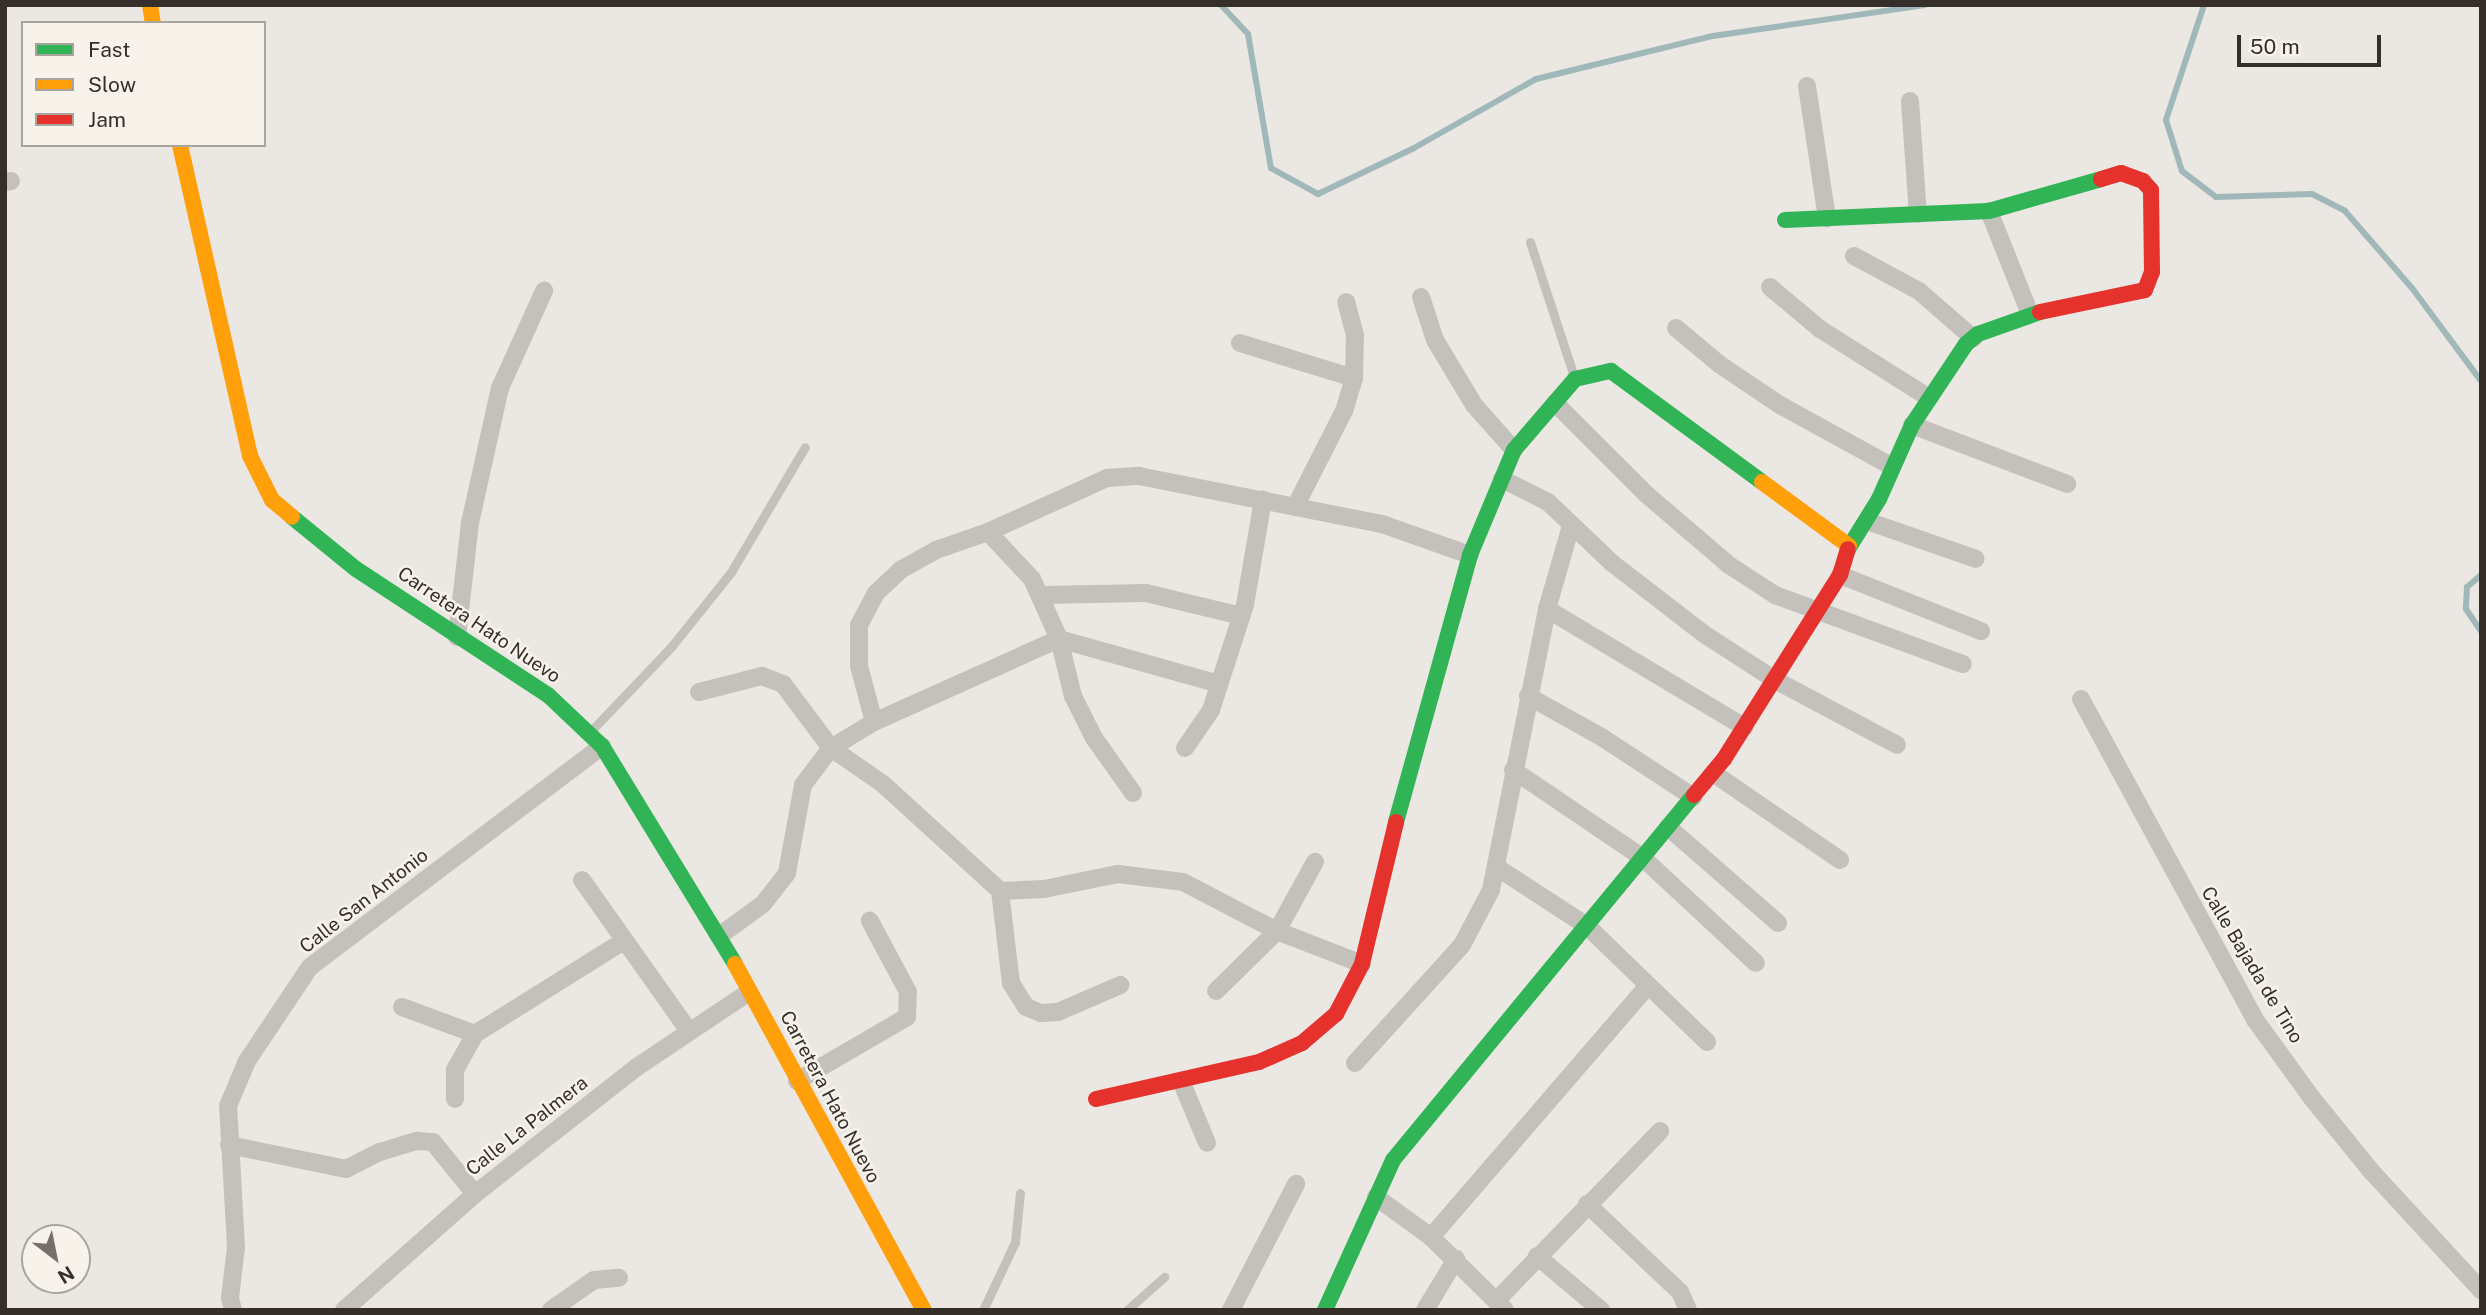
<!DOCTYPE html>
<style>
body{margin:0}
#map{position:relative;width:2486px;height:1315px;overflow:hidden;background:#ebe7e2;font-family:"Public Sans",sans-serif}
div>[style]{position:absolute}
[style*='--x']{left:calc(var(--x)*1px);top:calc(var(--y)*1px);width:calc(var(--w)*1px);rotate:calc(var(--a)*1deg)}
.stream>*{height:6px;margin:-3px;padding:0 3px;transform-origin:3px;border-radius:3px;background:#a0b8ba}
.lane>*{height:9px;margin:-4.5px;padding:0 4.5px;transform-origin:4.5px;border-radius:4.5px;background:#c4c0bb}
.street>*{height:18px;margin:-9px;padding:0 9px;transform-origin:9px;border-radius:9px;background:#c4c0bb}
.fast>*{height:16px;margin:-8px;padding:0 8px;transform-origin:8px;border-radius:8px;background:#30b455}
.slow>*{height:16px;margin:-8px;padding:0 8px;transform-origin:8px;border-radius:8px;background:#ff9f0a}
.jam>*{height:16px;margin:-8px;padding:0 8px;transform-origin:8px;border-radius:8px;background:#e5322d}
span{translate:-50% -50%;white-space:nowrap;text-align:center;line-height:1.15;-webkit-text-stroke:5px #f7f2ea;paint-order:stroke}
.street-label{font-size:19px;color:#352e29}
.frame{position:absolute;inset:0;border:7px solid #352e29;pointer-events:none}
.legend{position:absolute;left:21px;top:21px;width:245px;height:126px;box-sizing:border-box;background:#f7f2ea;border:2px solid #a9a49d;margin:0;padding:9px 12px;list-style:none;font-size:21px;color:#352e29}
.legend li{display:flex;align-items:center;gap:14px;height:35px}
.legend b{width:35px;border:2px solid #a9a49d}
.north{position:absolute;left:21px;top:1224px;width:70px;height:70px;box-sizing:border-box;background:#f7f2ea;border:2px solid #a9a49d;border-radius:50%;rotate:148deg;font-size:19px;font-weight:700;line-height:28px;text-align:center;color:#352e29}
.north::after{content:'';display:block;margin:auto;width:24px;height:32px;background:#756f6a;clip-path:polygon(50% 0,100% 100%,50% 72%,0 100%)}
.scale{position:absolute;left:2237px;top:35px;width:144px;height:32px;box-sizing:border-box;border:4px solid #352e29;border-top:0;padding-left:9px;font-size:21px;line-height:24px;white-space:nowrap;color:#352e29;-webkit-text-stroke:5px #f7f2ea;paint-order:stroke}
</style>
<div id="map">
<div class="stream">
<i style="--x:1221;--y:5;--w:40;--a:47"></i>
<i style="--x:1248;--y:34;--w:136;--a:80.3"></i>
<i style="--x:1271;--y:168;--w:54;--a:29"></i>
<i style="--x:1318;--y:194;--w:106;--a:-25.6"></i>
<i style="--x:1414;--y:148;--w:140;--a:-29.5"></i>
<i style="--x:1536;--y:79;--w:182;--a:-13.7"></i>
<i style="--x:1713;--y:36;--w:214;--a:-8.3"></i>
<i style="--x:2204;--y:5;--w:121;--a:108.3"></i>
<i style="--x:2166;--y:120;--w:53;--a:72.6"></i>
<i style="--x:2182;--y:171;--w:43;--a:37.4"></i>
<i style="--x:2216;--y:197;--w:96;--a:-1.8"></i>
<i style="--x:2312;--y:194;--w:37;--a:27"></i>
<i style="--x:2345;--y:211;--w:102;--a:49"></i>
<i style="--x:2412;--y:288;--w:116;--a:53.4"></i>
<i style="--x:2481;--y:575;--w:18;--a:139"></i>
<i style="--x:2467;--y:587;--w:22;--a:93"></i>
<i style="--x:2466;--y:609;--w:27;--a:56"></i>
</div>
<div class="lane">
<i style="--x:1530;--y:242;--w:142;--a:71.9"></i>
<i style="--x:590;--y:732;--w:117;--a:-46.4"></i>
<i style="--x:671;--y:647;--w:96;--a:-51.3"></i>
<i style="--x:731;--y:572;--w:145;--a:-59.4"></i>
<i style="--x:983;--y:1310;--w:75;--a:-64.8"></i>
<i style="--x:1015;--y:1242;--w:49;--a:-84.2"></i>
<i style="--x:1127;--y:1310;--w:50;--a:-41.7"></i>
</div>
<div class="street">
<i style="--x:1807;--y:86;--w:134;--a:81.4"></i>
<i style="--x:1910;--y:101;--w:113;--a:86"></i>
<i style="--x:5;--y:182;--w:6;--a:-9"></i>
<i style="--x:1989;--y:211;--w:111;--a:68.3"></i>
<i style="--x:1854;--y:256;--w:74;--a:28.3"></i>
<i style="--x:1919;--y:291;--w:72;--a:41"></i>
<i style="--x:1770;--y:287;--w:65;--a:40"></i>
<i style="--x:1820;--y:329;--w:129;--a:32.3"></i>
<i style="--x:1421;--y:297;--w:45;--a:72"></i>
<i style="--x:1435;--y:340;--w:76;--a:59"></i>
<i style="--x:1474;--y:405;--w:60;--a:48.4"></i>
<i style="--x:1676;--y:328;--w:56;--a:39.9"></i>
<i style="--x:1719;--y:364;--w:73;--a:33.9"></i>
<i style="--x:1780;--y:405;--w:127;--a:28.8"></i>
<i style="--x:1240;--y:343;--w:119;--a:17.1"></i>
<i style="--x:1555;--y:403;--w:129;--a:45"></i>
<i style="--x:1646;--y:494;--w:109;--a:40.5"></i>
<i style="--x:1729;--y:565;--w:55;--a:33.1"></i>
<i style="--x:1775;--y:595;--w:200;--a:20.2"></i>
<i style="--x:1912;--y:425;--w:166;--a:20.8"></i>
<i style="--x:1502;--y:479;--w:51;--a:26.6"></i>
<i style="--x:1548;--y:502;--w:88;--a:43.6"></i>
<i style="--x:1612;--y:563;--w:116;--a:37.7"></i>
<i style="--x:1704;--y:634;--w:85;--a:32.9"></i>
<i style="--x:1775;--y:680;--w:138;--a:28"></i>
<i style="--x:1295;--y:507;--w:108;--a:-63"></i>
<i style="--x:1344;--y:411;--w:34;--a:-73"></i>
<i style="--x:1354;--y:378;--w:43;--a:-88.7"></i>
<i style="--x:1355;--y:335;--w:34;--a:-105"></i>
<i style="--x:1867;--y:521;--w:115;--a:19.2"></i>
<i style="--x:1840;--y:575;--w:152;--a:21.7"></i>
<i style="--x:1042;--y:595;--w:104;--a:-1.1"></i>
<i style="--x:1146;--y:593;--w:98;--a:13.6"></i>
<i style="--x:1547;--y:609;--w:230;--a:30.9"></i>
<i style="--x:457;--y:637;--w:115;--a:-83.5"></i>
<i style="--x:470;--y:523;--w:138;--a:-77.5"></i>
<i style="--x:500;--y:388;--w:107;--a:-65.6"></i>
<i style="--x:699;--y:692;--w:65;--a:-14.3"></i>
<i style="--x:762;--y:676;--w:22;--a:21"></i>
<i style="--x:783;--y:684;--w:80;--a:53.1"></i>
<i style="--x:831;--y:748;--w:63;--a:34.7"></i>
<i style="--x:883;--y:784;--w:159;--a:42.4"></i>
<i style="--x:1000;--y:891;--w:93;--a:83.2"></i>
<i style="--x:1011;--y:983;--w:28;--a:58"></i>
<i style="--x:1026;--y:1007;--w:16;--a:22"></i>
<i style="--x:1041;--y:1013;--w:17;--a:-3"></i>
<i style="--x:1058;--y:1012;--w:68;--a:-23.5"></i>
<i style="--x:1528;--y:696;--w:86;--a:29.2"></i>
<i style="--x:1603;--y:738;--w:108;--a:33.2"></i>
<i style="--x:2081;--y:699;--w:366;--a:61.5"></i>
<i style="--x:2256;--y:1021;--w:94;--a:54.1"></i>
<i style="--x:2311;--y:1097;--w:97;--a:50.9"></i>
<i style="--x:2372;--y:1172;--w:161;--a:47.3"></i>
<i style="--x:874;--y:722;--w:58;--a:-105"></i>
<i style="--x:859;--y:666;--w:41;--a:-90"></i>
<i style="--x:859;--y:625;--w:36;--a:-62"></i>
<i style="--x:876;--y:593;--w:35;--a:-43"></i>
<i style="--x:902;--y:569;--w:39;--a:-29"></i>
<i style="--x:936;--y:550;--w:55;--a:-19.1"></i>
<i style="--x:988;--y:532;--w:131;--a:-24.4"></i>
<i style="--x:1107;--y:478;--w:32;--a:-4"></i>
<i style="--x:1139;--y:476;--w:248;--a:11.2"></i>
<i style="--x:1382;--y:524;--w:93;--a:19.4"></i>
<i style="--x:1185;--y:748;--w:46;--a:-55.6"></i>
<i style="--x:1211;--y:710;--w:110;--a:-72.1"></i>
<i style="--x:1245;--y:605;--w:107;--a:-80.3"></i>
<i style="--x:1513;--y:770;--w:157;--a:34.1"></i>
<i style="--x:1643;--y:858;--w:154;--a:42.9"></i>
<i style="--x:1713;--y:773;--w:154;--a:34.4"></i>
<i style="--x:1133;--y:793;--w:67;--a:-125.3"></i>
<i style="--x:1094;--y:738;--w:47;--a:-116.6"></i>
<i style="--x:1073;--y:696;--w:59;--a:-103.8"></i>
<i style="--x:1059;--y:639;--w:166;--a:15.7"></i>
<i style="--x:1668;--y:827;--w:146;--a:41.1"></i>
<i style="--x:1498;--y:868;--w:106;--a:33.1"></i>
<i style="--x:1587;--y:926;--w:167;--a:44"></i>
<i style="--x:582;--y:880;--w:185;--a:54.7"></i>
<i style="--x:1000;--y:891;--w:44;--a:-2.6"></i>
<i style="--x:1044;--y:889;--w:76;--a:-11.5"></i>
<i style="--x:1118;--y:874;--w:65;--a:7"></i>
<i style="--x:1183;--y:882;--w:106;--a:27.5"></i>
<i style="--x:1277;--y:931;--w:91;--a:21.2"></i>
<i style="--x:719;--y:936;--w:54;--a:-36"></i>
<i style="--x:763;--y:904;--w:39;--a:-52"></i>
<i style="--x:787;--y:873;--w:89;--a:-79.7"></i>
<i style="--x:803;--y:785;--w:46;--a:-52.9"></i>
<i style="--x:831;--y:748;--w:50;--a:-31.2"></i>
<i style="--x:874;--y:722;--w:203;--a:-24.2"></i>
<i style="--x:1059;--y:639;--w:66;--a:-114.2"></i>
<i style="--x:1032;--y:579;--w:64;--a:-133.1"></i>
<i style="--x:1216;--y:991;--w:86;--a:-44.5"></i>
<i style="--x:1277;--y:931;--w:79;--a:-61.2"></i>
<i style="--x:402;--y:1007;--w:78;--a:20.3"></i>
<i style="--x:1355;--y:1063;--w:159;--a:-47.8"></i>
<i style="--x:1462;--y:945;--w:62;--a:-62.2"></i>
<i style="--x:1491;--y:890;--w:287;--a:-78.7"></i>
<i style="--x:1547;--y:609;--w:86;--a:-73.9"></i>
<i style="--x:797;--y:1081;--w:127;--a:-30.2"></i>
<i style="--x:907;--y:1017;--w:25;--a:-88"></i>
<i style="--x:908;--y:992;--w:81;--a:-118.2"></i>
<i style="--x:1181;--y:1081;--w:67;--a:67.2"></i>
<i style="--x:455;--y:1099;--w:29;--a:-90"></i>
<i style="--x:455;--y:1070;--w:41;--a:-60.9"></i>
<i style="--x:475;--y:1034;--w:176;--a:-32"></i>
<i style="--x:229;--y:1145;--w:119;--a:11.6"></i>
<i style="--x:346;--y:1169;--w:38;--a:-27"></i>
<i style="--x:380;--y:1152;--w:39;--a:-17"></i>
<i style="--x:417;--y:1141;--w:16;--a:4"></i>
<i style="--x:433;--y:1142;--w:67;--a:51.1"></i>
<i style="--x:1376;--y:1197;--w:68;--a:36"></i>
<i style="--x:1431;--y:1237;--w:104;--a:44.6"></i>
<i style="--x:1587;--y:1204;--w:128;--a:43.4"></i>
<i style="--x:1680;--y:1292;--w:20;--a:66"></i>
<i style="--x:1431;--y:1237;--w:329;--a:-49.2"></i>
<i style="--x:1537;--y:1256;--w:84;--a:40.2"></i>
<i style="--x:1497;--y:1300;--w:235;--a:-46"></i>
<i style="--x:233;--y:1310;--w:12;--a:-104"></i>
<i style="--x:230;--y:1298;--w:51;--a:-83.3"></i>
<i style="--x:236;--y:1247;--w:141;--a:-93.2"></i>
<i style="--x:228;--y:1106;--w:49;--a:-67.1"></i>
<i style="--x:247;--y:1061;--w:113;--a:-56.2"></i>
<i style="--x:310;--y:967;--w:366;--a:-37.1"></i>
<i style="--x:344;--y:1310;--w:175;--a:-41.5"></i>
<i style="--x:475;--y:1194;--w:206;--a:-38.1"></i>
<i style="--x:637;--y:1067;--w:135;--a:-33.8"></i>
<i style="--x:551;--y:1310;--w:52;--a:-34.9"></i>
<i style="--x:594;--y:1280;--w:25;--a:-5"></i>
<i style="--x:1231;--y:1310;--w:142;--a:-62.7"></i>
<i style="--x:1425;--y:1310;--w:60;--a:-58.7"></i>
</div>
<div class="fast">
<i style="--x:1785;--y:220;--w:204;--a:-2.5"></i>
<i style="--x:1989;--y:211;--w:116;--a:-15.9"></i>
<i style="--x:292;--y:517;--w:82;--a:39.1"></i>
<i style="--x:356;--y:569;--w:230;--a:33.3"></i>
<i style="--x:548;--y:695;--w:74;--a:43.4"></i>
<i style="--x:602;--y:746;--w:255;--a:58.6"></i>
<i style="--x:1848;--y:549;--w:59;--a:-58.2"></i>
<i style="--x:1879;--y:499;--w:81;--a:-66"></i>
<i style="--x:1912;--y:425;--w:97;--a:-56.3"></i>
<i style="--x:1966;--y:344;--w:16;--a:-40"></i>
<i style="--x:1978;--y:334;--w:66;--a:-19.5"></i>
<i style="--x:1396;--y:822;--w:277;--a:-74.5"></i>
<i style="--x:1470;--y:555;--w:114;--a:-67.3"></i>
<i style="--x:1514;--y:450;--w:94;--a:-49.3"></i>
<i style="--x:1575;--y:379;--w:37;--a:-13"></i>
<i style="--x:1611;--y:371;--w:187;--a:36.3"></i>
<i style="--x:1325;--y:1310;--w:165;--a:-65.6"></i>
<i style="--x:1393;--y:1160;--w:473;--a:-50.5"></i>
</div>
<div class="slow">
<i style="--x:150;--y:5;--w:18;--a:81"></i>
<i style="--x:180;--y:145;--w:319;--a:77.3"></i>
<i style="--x:250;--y:456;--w:49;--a:63.4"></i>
<i style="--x:272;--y:500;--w:26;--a:40"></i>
<i style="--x:1762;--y:482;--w:108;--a:36.3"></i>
<i style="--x:735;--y:964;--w:394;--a:61.4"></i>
</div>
<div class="jam">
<i style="--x:2040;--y:312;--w:107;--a:-11.8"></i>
<i style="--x:2145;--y:290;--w:19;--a:-69"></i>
<i style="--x:2152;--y:272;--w:82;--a:-90.7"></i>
<i style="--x:2151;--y:190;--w:12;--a:-132"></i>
<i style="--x:2143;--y:181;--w:23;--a:-160"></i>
<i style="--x:2121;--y:173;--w:21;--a:163"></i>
<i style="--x:1694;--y:795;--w:47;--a:-50.2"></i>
<i style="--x:1724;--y:759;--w:218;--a:-57.8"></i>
<i style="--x:1840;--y:575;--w:27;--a:-73"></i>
<i style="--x:1096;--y:1099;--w:167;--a:-12.8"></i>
<i style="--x:1259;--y:1062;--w:47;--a:-23.8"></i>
<i style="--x:1302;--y:1043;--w:45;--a:-40.5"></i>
<i style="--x:1336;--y:1014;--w:56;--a:-62.5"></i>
<i style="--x:1362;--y:964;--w:146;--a:-76.5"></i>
</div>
<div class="street-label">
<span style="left:479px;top:625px;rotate:34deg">Carretera Hato Nuevo</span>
<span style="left:364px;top:901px;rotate:-38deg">Calle San Antonio</span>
<span style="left:2252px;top:965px;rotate:59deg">Calle Bajada de Tino</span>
<span style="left:830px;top:1097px;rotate:62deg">Carretera Hato Nuevo</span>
<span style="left:527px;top:1126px;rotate:-38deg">Calle La Palmera</span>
</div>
<div class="frame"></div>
<ul class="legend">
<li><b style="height:9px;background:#30b455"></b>Fast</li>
<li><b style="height:9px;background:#ff9f0a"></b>Slow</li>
<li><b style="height:9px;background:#e5322d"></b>Jam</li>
</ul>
<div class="north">N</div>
<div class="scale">50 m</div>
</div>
